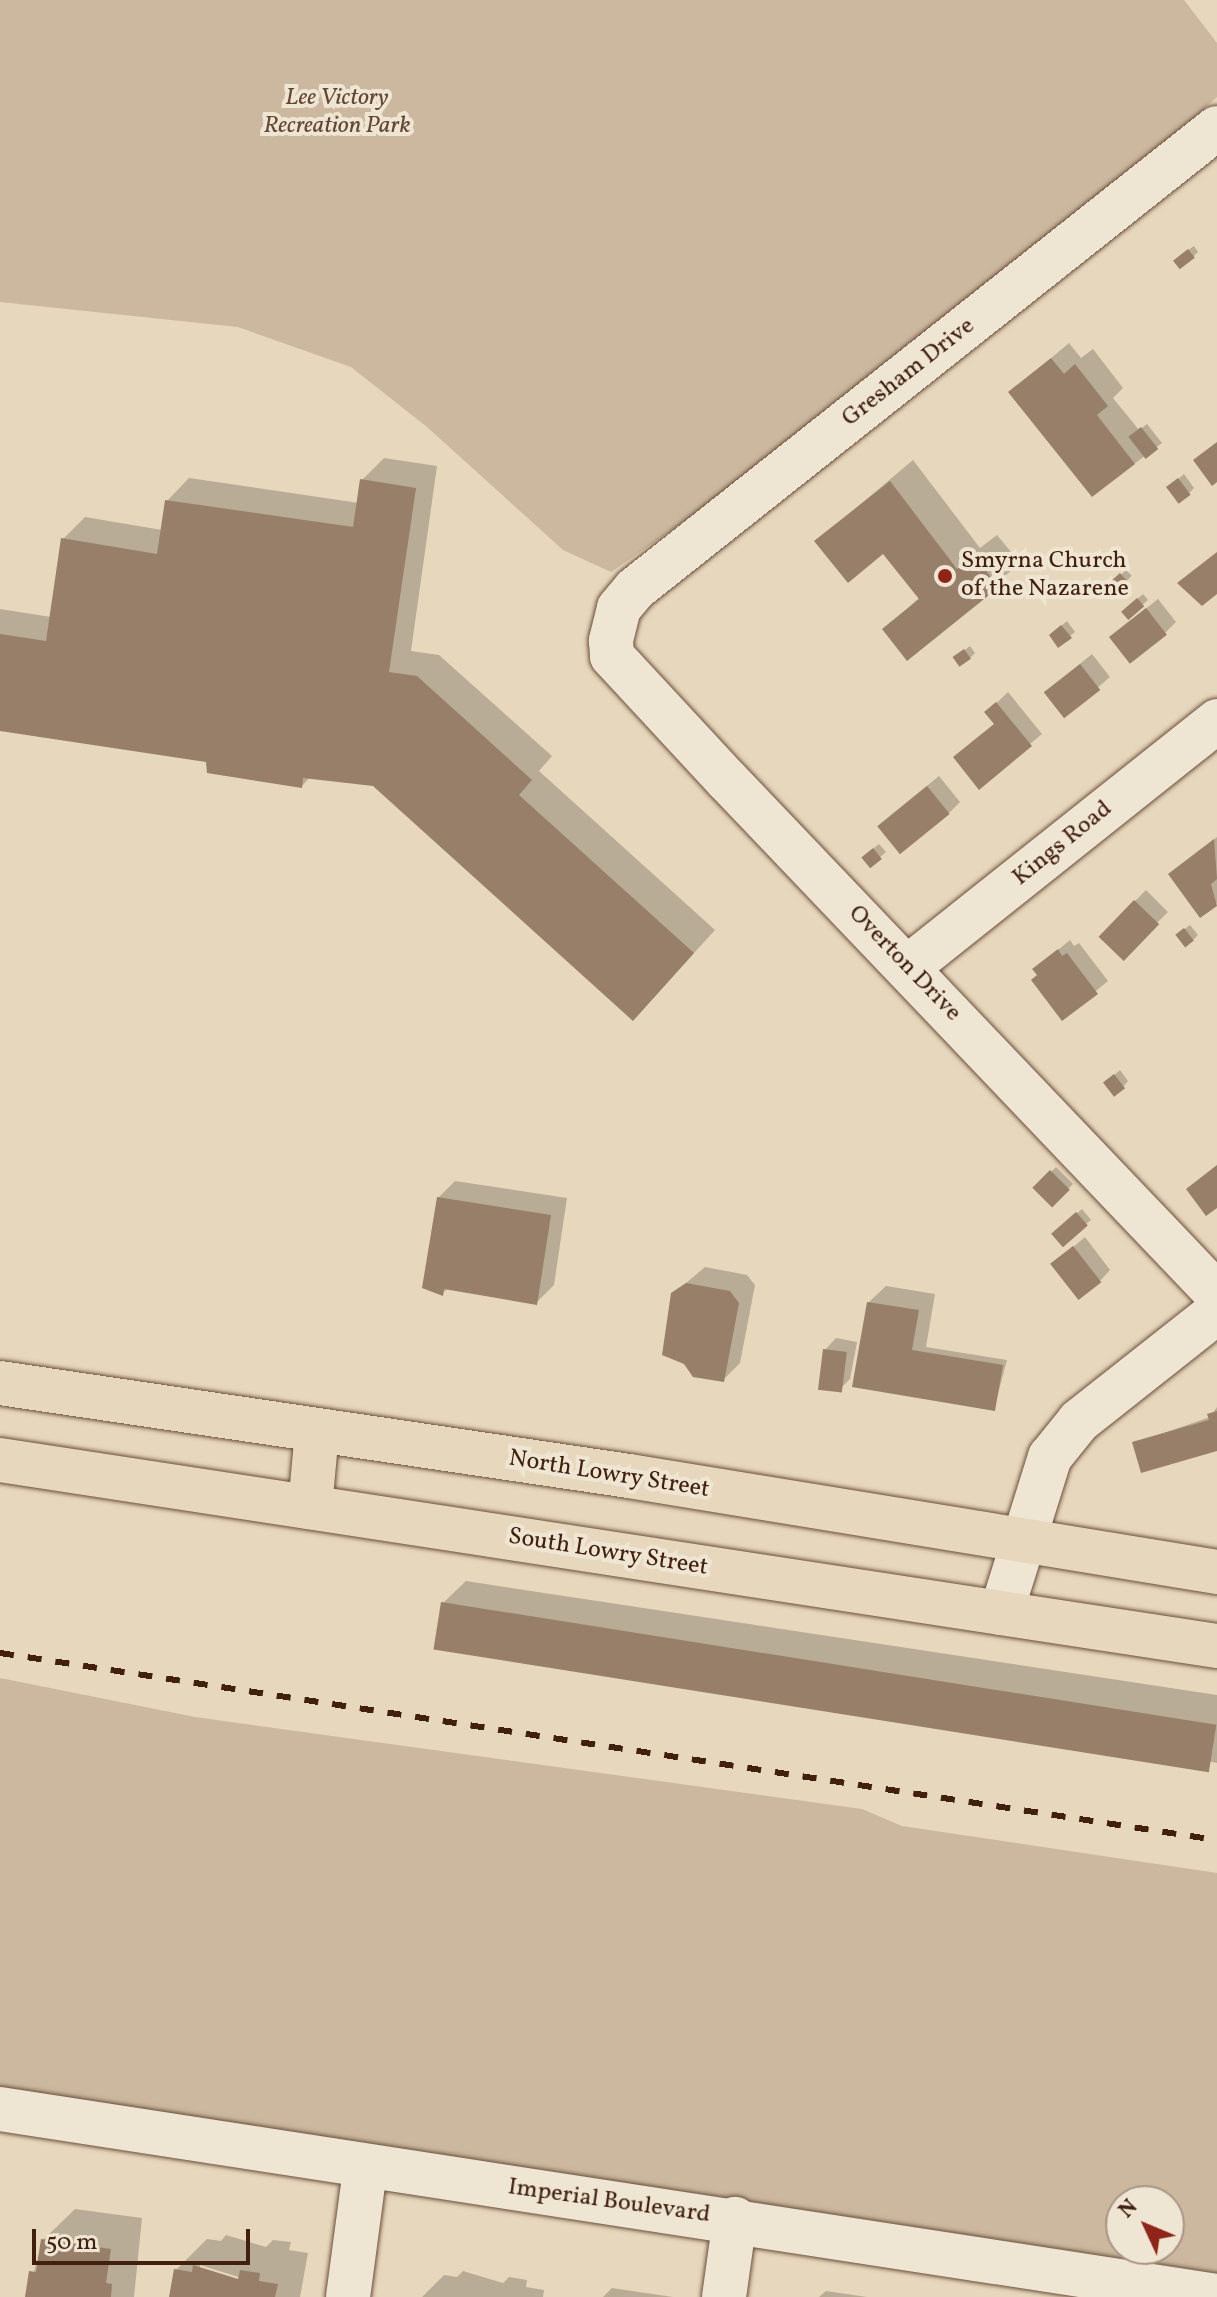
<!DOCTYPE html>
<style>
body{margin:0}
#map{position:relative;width:1217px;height:2297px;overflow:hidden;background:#e7d7bc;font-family:Vollkorn,serif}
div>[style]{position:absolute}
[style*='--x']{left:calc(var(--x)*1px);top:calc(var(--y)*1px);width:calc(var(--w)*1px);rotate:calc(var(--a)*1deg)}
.green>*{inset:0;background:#cbb89f}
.shadow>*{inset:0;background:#0003;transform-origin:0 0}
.building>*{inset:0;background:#977f69;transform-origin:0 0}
.roads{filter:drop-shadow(0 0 2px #6a4e3b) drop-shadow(0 0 2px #6a4e3b)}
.minor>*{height:44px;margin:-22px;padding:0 22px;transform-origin:22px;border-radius:22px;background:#efe5d3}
.major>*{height:44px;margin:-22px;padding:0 22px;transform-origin:22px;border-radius:22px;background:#e7d7bc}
.rail>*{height:6px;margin-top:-3px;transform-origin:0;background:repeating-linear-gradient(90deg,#412010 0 14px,transparent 0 28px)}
.dots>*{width:22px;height:22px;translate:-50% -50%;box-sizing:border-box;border:4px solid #efe5d3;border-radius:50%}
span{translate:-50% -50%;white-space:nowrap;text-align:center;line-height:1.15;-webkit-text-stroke:8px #efe5d3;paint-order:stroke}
.park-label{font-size:24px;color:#644634;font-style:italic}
.street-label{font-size:24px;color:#412010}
.poi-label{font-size:24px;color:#412010}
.left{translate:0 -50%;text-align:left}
.north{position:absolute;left:1105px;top:2185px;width:80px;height:80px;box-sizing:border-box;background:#efe5d3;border:2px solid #a99685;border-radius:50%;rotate:314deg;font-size:22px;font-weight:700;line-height:32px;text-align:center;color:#412010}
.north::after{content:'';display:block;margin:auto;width:28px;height:36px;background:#8f2418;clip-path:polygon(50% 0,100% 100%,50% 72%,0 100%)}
.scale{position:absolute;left:32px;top:2229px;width:218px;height:36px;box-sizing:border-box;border:4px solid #412010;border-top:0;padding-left:10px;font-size:24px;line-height:28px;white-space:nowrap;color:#412010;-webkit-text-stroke:6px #efe5d3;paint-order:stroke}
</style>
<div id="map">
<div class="green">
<i style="clip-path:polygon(0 0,1184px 0,1217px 43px,1217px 97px,1135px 171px,711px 503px,611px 572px,563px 550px,427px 427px,351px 367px,238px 327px,0 302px)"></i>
<i style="clip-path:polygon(evenodd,0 1678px,195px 1717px,862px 1809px,902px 1826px,1217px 1873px,1217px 2273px,0 2087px,0 1678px,1121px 2201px,1169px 2201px,1169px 2249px,1121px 2249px,1121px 2201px)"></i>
</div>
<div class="shadow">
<i style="clip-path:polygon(1194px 246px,1198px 252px,1194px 256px,1180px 256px)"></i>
<i style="clip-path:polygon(1069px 343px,1081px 358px,1093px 349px,1123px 388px,1113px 398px,1139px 430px,1147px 424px,1162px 443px,1093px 495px,1011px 392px)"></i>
<i style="clip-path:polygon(384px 458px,437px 466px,411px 651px,439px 655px,552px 756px,539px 771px,715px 930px,655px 996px,374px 784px,311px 776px,302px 786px,208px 760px,0 729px,0 609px,51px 617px,63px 539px,85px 517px,162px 530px,167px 501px,189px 478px,359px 503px,362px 480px)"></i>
<i style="clip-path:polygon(913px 460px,980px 548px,997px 535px,1020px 563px,908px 658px,885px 629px,920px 597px,883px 552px,817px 541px)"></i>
<i style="clip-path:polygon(1184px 474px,1194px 488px,1189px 493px,1174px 483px)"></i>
<i style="left:1126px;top:570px;width:8px;height:21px;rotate:45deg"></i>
<i style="clip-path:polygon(1143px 594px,1148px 600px,1129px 616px,1129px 606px)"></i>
<i style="clip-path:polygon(1158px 599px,1176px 622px,1165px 633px,1123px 627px)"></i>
<i style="clip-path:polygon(1067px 621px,1075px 632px,1070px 636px,1056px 630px)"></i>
<i style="clip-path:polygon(970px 646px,975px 653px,970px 658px,961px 653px)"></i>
<i style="clip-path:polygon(1092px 654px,1110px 677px,1064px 716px,1058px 682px)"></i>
<i style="clip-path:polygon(1008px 692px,1042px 734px,979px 787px,995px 723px,987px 712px)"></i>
<i style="clip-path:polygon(939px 776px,960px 802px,949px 813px,890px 816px)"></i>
<i style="clip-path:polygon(1217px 837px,1217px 903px,1201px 915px,1170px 875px)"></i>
<i style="clip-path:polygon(879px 844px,886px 852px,871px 865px,869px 852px)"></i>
<i style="left:1146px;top:890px;width:31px;height:65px;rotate:45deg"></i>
<i style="clip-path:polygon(1190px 925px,1198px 935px,1193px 940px,1182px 931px)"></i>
<i style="clip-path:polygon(1070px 940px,1074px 946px,1079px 943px,1108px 981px,1063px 1018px,1035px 969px)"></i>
<i style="clip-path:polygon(1120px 1070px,1128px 1081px,1124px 1086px,1111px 1078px)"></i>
<i style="left:1056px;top:1167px;width:24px;height:30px;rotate:45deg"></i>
<i style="clip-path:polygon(455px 1181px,567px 1198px,554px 1285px,537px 1302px,448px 1288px,443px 1293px,438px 1198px)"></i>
<i style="clip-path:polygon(1082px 1209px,1091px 1220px,1086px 1224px,1059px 1228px)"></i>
<i style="clip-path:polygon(1085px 1237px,1110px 1270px,1100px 1281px,1053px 1264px)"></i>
<i style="clip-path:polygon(705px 1267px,747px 1275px,755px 1285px,740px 1363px,723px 1380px,673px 1294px)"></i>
<i style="clip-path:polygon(886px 1286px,935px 1294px,926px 1347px,1007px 1360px,994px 1409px,855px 1386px,869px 1302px)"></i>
<i style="clip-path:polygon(836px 1338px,857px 1342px,850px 1379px,839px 1390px,825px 1350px)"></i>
<i style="clip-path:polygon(1217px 1407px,1217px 1449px,1135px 1443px,1210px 1417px)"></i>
<i style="clip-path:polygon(466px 1581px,1217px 1695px,1217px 1763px,443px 1603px)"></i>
<i style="clip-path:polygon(75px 2209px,142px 2218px,134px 2297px,27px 2297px,43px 2240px)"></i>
<i style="clip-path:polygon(evenodd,226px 2235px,266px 2247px,273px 2240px,291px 2242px,289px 2250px,308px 2253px,300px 2297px,171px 2297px,176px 2270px,207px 2239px,221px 2241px,226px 2235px,200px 2265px,248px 2280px,247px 2284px,200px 2269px,200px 2265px)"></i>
<i style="clip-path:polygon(463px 2271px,503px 2283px,509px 2277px,527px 2280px,526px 2287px,544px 2290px,543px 2297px,422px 2297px,444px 2275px,457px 2277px)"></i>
<i style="clip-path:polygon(612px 2288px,673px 2297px,603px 2297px)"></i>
<i style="clip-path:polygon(826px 2291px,867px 2297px,819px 2297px)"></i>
</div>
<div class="building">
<i style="left:1188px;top:249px;width:11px;height:19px;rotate:52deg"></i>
<i style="clip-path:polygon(1051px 358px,1064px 374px,1075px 364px,1108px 406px,1097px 415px,1135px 464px,1092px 497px,1008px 392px)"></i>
<i style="left:1141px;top:427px;width:28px;height:16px;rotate:52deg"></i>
<i style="clip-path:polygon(1217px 442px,1217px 482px,1212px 486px,1193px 460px)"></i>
<i style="left:1178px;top:478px;width:21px;height:15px;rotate:53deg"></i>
<i style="clip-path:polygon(360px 479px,416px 488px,389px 672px,417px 676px,532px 780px,519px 795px,694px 953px,633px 1021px,373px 786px,303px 778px,302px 788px,207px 773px,206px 762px,0 731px,0 634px,46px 641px,61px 538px,157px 554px,165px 500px,353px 527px)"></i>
<i style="clip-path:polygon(890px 481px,957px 569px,974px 556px,999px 587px,907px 661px,882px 629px,919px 599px,883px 554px,848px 583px,814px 541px)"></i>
<i style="clip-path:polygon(1217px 552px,1217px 594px,1202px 606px,1177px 583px)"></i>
<i style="left:1120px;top:573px;width:12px;height:17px;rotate:48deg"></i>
<i style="left:1137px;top:598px;width:11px;height:21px;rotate:49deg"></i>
<i style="left:1146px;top:608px;width:34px;height:47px;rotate:52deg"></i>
<i style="clip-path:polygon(1061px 625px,1072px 638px,1058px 648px,1049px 635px)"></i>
<i style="left:964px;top:649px;width:12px;height:14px;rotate:55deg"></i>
<i style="left:1080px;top:664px;width:33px;height:46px;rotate:52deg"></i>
<i style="clip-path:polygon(996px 702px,1032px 746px,979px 790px,953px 757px,994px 724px,984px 712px)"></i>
<i style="left:927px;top:786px;width:36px;height:64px;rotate:51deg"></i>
<i style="clip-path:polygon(1214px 839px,1217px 879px,1211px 884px,1217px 906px,1200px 918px,1168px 874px)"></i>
<i style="left:873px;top:848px;width:14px;height:15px;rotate:51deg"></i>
<i style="left:1134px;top:900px;width:35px;height:51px;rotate:44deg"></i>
<i style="left:1184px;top:928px;width:16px;height:11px;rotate:52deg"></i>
<i style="clip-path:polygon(1058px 949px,1062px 956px,1067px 953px,1098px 994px,1062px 1021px,1031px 980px,1037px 975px,1032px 969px)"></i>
<i style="left:1114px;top:1074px;width:18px;height:14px;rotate:52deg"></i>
<i style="clip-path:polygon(1217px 1165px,1217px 1208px,1206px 1216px,1186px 1189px)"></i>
<i style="left:1050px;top:1170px;width:28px;height:25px;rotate:45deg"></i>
<i style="clip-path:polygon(437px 1197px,551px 1215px,537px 1305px,444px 1289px,443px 1296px,422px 1288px)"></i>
<i style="left:1076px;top:1212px;width:18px;height:33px;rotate:49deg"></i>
<i style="left:1073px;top:1246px;width:46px;height:29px;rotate:52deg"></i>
<i style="clip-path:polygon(686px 1283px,730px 1291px,739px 1303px,724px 1382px,693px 1377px,684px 1364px,662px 1355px,671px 1293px)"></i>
<i style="clip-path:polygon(867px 1302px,919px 1310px,912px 1350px,1003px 1365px,995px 1411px,852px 1387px)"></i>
<i style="left:823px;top:1349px;width:24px;height:41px;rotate:7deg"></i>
<i style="clip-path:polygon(1217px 1411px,1217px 1451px,1141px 1473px,1132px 1442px,1209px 1420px,1207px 1414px)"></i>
<i style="left:441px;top:1602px;width:785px;height:48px;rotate:9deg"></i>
<i style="clip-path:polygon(41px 2239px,111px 2249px,106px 2283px,112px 2284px,111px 2297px,25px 2297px,29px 2271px,36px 2272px)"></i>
<i style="clip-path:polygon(193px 2265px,238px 2279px,240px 2270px,260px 2273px,259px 2281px,278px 2284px,275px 2297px,169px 2297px,174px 2269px,192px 2272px)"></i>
</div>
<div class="roads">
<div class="minor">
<i style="--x:1217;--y:128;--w:742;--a:141.62"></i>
<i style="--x:635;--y:589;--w:25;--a:130"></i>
<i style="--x:619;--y:608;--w:34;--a:104"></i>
<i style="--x:611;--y:641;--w:15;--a:86"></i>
<i style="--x:612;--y:656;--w:169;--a:47.2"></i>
<i style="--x:727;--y:780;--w:710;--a:46.37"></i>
<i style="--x:908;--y:967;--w:395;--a:-38.5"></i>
<i style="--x:1001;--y:1613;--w:164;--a:-72.6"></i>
<i style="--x:1050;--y:1457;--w:46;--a:-51.1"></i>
<i style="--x:1079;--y:1421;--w:176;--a:-38.3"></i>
<i style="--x:0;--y:2109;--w:1231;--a:8.74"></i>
<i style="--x:348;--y:2297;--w:129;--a:-82.4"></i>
<i style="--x:724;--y:2297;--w:79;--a:-82"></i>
</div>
<div class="major">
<i style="--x:0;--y:1383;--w:636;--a:8.41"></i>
<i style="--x:629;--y:1476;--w:596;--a:9.27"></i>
<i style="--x:0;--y:1460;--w:1231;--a:8.69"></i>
<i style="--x:310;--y:1507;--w:76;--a:-84.7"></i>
</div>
</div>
<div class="rail">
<i style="--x:0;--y:1653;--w:1231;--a:8.74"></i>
</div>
<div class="dots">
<i style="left:945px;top:576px;background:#8f2418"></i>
</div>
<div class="park-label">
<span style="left:337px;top:113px">Lee Victory<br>Recreation Park</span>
</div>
<div class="street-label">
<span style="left:909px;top:373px;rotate:-38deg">Gresham Drive</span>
<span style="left:1063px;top:844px;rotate:-39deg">Kings Road</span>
<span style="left:904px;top:964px;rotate:46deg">Overton Drive</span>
<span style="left:609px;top:1475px;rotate:9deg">North Lowry Street</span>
<span style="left:608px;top:1553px;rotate:9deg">South Lowry Street</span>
<span style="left:609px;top:2202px;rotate:8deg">Imperial Boulevard</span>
</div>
<div class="poi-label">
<span class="left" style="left:961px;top:576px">Smyrna Church<br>of the Nazarene</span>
</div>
<div class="north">N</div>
<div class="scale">50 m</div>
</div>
